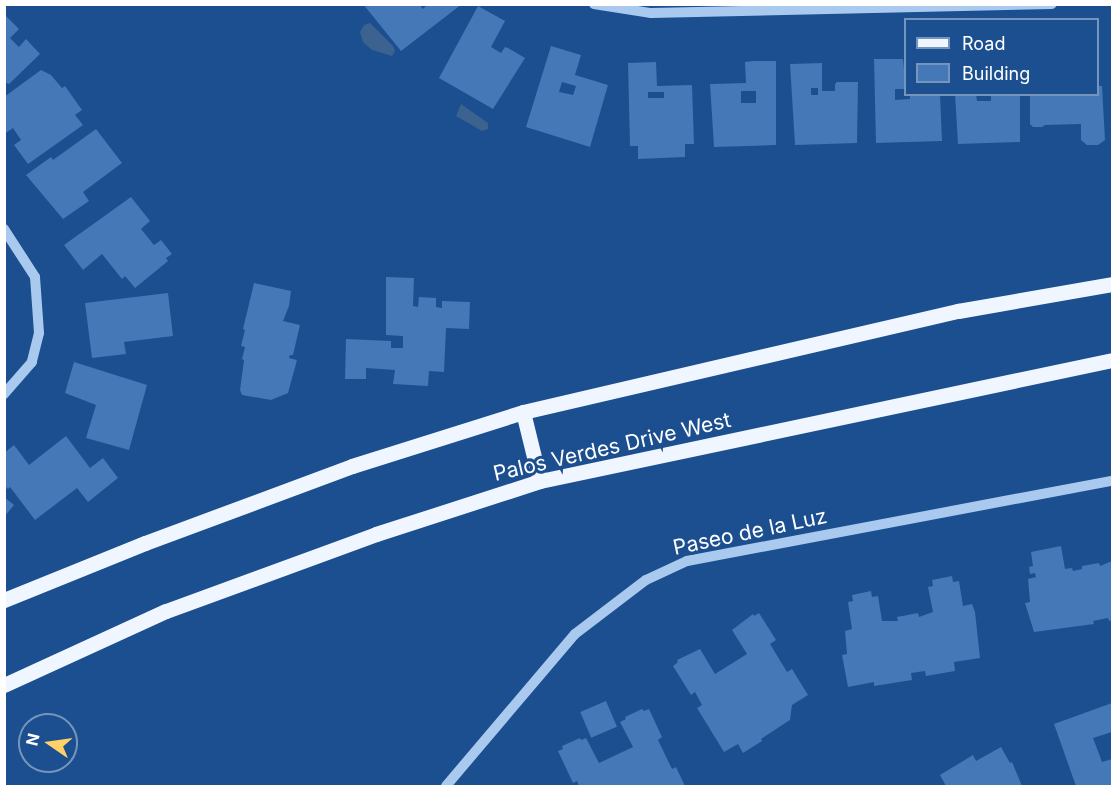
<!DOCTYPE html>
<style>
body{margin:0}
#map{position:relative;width:1117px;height:791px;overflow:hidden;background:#1b4f8f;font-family:Inter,sans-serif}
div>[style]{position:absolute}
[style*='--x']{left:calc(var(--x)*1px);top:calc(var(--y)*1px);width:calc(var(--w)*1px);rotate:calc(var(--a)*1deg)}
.water>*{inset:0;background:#3c6290}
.building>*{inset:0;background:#4478b7;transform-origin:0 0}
.minor>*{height:10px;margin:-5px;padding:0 5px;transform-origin:5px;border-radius:5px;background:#a9c9ee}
.major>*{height:15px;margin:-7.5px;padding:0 7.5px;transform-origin:7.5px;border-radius:7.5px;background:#f0f6ff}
span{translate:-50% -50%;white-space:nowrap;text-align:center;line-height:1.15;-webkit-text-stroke:6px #1b4f8f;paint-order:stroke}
.street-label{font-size:21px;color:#fff}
.frame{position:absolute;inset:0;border:6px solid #fff;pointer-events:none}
.legend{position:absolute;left:904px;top:18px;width:195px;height:78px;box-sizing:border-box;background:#1b4f8f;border:2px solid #7695bc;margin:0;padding:8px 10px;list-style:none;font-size:18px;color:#fff}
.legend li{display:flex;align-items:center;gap:12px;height:30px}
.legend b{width:30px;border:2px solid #7695bc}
.north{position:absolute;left:18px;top:713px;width:60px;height:60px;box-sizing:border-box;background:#1b4f8f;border:2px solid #7695bc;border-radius:50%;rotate:283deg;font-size:16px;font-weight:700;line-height:24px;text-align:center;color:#fff}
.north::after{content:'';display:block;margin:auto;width:21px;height:27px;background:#ffd166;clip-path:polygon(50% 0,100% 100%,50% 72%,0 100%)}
</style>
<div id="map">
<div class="water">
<i style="clip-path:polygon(370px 23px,393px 46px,395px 51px,392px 56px,372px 50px,363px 42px,360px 32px,364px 25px)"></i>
<i style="clip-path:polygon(461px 104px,488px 123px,488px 129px,482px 131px,456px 116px)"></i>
</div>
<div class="building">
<i style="clip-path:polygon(363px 4px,419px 4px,423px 9px,428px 4px,462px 4px,401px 51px)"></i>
<i style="clip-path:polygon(478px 6px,505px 21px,491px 47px,501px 53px,505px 47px,508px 48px,525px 58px,493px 109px,439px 78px)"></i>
<i style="clip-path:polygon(4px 14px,19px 29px,10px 38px,19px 47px,26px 39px,40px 54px,9px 84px,4px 82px)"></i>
<i style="clip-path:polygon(evenodd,551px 46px,581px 55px,575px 75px,608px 85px,590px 147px,526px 127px,551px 46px,562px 82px,576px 86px,573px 95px,559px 92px,562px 82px)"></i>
<i style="clip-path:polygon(874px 59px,903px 59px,906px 89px,895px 89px,895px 100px,910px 99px,910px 94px,940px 94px,942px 141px,876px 143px)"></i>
<i style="clip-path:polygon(evenodd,754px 61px,776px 61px,776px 145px,714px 147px,710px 84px,746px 83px,745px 62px,754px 61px,741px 91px,756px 91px,756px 103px,741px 103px,741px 91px)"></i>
<i style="clip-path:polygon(evenodd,656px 62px,657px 86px,692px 85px,694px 144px,685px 144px,685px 157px,638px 159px,638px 146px,630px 146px,628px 63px,656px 62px,648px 92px,664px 92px,664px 98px,648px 98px,648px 92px)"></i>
<i style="clip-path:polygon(evenodd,822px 63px,822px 91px,835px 91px,835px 84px,837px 82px,858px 82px,857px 143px,795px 145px,790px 64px,822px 63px,811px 88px,818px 88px,818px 95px,811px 95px,811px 88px)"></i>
<i style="clip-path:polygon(41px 70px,51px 75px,62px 88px,65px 86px,82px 110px,75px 115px,83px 125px,28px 164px,14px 145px,21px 140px,13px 128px,4px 134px,4px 97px)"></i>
<i style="clip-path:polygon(1098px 86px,1102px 86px,1105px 140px,1098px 145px,1087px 145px,1081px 140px,1081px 124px,1045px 125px,1042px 127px,1033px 127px,1030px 124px,1030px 94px,1098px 94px)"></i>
<i style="clip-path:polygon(955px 94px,976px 94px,977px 101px,991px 101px,991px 94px,1020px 94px,1020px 142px,958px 144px)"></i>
<i style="clip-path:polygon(96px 129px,122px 163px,83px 192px,89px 201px,63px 219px,26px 175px,51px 157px,53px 160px)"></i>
<i style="clip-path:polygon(131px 197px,150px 221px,141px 229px,154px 245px,161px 240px,172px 254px,166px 258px,168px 261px,135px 288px,125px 276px,122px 279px,102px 254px,83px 270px,64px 245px)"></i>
<i style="clip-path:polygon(386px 277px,414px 278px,413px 306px,418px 307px,419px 297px,436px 298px,436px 307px,442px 308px,442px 301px,470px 302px,469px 329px,446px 328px,444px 372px,429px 371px,428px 386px,393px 384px,395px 370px,366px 368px,366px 379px,345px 379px,346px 339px,391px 341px,391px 348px,403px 348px,403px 336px,386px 335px)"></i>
<i style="clip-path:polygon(254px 283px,291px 291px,289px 306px,283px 321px,300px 325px,293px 355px,290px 355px,289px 358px,297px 360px,288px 393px,271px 400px,242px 395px,240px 390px,244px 360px,242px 359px,245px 347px,241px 346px,245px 330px,243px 329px)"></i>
<i style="clip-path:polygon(168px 293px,173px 336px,124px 342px,126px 354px,92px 358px,85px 303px)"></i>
<i style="clip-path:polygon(74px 362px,147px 385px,129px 450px,86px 438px,96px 405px,65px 393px)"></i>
<i style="clip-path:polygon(66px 436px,90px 468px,103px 458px,118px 478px,88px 502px,77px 488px,35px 520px,10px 487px,8px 489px,4px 485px,4px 453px,14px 445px,29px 465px)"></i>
<i style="clip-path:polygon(4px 497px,14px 505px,4px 517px)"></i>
<i style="clip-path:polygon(1061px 546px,1065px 569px,1072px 568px,1073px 571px,1082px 569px,1082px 566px,1099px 563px,1100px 566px,1112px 561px,1112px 620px,1109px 621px,1108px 618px,1093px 621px,1094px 624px,1034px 632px,1025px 603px,1030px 602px,1028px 579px,1036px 577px,1035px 573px,1030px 574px,1029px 567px,1033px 566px,1031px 552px)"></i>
<i style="clip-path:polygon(952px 576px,953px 582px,959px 581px,963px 606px,972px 604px,975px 612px,980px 658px,954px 662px,955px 671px,926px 676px,925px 671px,911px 673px,912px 680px,874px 686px,874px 682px,848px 687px,842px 655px,847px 654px,845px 631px,852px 629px,848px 602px,853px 601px,852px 595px,871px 591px,872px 597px,878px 596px,882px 621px,898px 621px,897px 617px,918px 613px,919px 617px,933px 612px,928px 587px,933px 586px,932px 580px)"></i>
<i style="clip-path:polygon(759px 613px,776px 640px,770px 644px,787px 672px,792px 669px,808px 695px,792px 705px,790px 720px,761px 739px,762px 741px,743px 753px,738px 744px,724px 752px,697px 708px,702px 705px,695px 692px,691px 695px,673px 666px,678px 662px,677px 660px,700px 649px,715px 674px,747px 654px,732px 630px,753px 614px,754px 616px)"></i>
<i style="left:606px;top:701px;width:28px;height:28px;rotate:67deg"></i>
<i style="clip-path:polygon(1112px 703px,1112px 732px,1093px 738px,1102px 762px,1112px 759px,1112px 786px,1076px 786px,1054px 724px)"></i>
<i style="clip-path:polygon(642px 709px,644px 711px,649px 709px,662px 737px,658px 740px,672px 769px,676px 767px,685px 786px,579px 786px,577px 781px,573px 783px,558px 751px,563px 749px,562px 746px,580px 738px,581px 740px,586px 738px,599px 763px,633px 747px,620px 722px,626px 719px,625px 717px)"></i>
<i style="clip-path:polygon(1001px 747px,1010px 763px,1012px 762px,1022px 786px,946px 786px,940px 775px,973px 755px,976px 761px)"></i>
</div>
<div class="minor">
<i style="--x:594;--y:4;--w:58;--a:9"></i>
<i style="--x:651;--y:13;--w:401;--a:-1.3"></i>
<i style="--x:4;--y:229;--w:57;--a:57.1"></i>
<i style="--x:35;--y:277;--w:56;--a:85.9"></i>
<i style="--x:39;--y:333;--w:30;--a:104"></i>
<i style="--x:32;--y:362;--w:43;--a:131.2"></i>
<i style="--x:446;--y:786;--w:199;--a:-49.7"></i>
<i style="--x:575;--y:634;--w:89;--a:-37.3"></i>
<i style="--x:646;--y:580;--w:45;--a:-24.9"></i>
<i style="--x:687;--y:561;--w:432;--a:-10.7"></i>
</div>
<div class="major">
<i style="--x:523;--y:412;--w:71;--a:76.2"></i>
<i style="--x:4;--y:600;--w:152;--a:-22"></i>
<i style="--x:145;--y:543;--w:221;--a:-20.4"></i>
<i style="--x:352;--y:466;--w:179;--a:-17.5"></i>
<i style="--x:523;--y:412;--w:447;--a:-13.1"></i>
<i style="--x:958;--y:311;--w:156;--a:-9.9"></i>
<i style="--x:4;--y:685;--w:178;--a:-24.6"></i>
<i style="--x:166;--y:611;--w:224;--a:-20.1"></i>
<i style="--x:376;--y:534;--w:172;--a:-17.9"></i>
<i style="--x:540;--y:481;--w:585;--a:-11.94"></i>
</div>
<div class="street-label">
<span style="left:612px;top:447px;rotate:-13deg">Palos Verdes Drive West</span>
<span style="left:750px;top:532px;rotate:-12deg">Paseo de la Luz</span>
</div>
<div class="frame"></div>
<ul class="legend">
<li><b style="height:8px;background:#f0f6ff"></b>Road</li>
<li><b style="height:16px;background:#4478b7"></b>Building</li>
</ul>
<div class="north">N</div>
</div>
